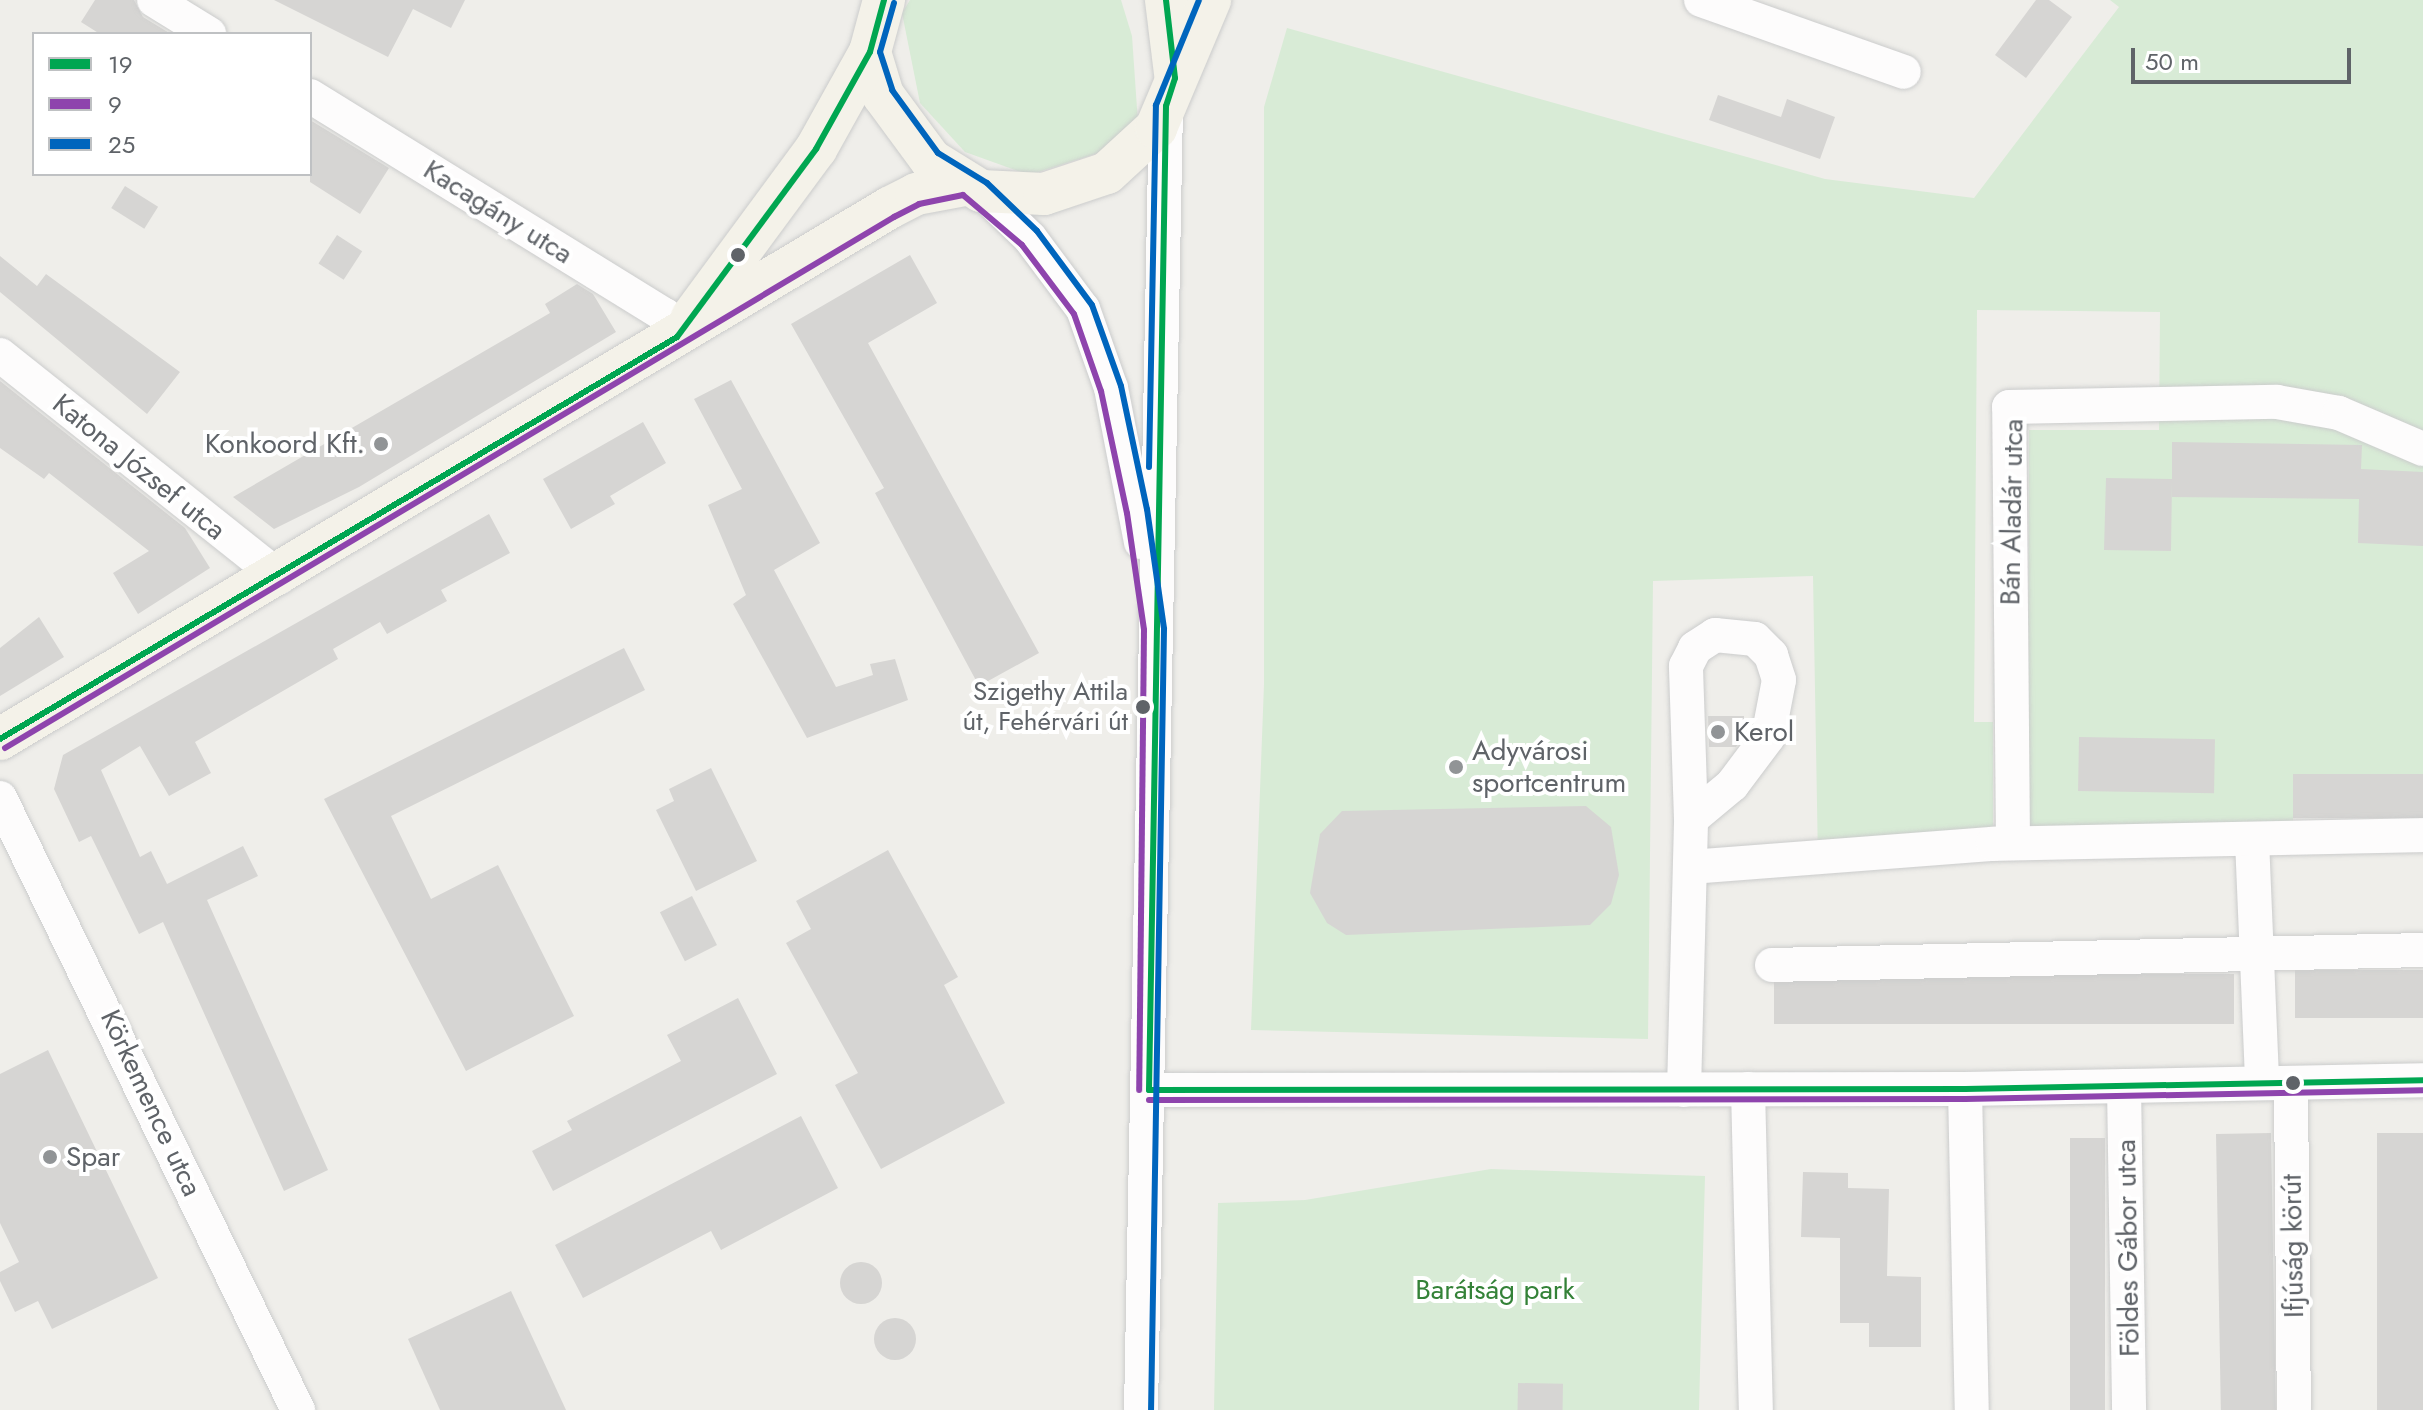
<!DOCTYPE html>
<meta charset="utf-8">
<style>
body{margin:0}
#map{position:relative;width:2423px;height:1410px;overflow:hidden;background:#efeeea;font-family:Jost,sans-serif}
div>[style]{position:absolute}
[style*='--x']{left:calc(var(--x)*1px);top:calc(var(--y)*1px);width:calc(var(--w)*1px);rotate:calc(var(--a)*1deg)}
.green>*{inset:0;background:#d8ebd6}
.building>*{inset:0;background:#d6d5d3;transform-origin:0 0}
.round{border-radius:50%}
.roads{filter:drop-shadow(0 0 2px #cbcccc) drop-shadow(0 0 2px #cbcccc)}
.minor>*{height:34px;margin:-17px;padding:0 17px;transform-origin:17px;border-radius:17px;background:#fdfcfc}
.major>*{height:42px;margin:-21px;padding:0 21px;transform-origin:21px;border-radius:21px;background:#f4f2e9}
.bus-1>*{height:6px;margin:-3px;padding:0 3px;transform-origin:3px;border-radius:3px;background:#00a651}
.bus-2>*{height:6px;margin:-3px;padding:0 3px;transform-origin:3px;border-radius:3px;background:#8e44ad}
.bus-3>*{height:6px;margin:-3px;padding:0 3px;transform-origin:3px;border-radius:3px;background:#0065bd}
.dots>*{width:22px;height:22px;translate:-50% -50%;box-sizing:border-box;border:4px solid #fff;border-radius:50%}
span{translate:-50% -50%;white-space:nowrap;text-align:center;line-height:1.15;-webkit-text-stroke:8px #fff;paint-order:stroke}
.bus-label{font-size:26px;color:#5f6368}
.right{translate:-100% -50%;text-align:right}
.street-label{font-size:28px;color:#5f6368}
.poi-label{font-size:28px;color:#5f6368}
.left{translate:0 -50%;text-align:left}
.park-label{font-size:28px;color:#348238}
.legend{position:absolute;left:32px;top:32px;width:280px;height:144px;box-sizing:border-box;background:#fff;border:2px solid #bfc1c3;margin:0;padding:10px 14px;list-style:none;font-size:24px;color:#5f6368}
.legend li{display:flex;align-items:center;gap:16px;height:40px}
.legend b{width:40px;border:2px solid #bfc1c3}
.scale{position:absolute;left:2131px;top:48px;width:220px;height:36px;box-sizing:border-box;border:4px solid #5f6368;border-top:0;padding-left:10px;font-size:24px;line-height:28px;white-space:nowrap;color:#5f6368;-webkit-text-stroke:6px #fff;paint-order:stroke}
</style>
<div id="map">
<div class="green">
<i style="clip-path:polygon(910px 0,1121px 0,1132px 36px,1138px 123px,1101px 152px,1029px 175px,965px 152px,920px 103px,902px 13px)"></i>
<i style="clip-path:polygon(2110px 0,2423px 0,2423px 774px,2293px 774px,2293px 839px,2028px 843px,2029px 430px,2159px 430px,2160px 312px,1977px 310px,1974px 722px,1993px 722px,1993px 844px,1818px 861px,1813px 576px,1653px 581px,1648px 1039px,1251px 1030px,1264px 684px,1264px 107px,1287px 28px,1825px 179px,1974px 198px,2119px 7px)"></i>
<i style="clip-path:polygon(1491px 1169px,1705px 1176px,1699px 1410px,1214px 1410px,1218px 1203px,1305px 1200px)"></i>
</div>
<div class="building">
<i style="clip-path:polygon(95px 0,134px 0,143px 17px,171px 34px,100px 34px,81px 22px)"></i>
<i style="clip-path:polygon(274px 0,465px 0,451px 28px,413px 9px,388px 57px)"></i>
<i style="clip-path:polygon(2036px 0,2049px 0,2072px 17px,2026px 78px,1995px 55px)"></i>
<i style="clip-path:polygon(1718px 95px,1781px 117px,1787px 99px,1835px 117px,1820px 159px,1709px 120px)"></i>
<i style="clip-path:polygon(310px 120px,389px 168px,360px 214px,310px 182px)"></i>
<i style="left:125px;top:186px;width:39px;height:26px;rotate:32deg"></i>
<i style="left:337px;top:235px;width:30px;height:34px;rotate:33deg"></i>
<i style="clip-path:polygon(910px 255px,937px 303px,868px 343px,1039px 653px,979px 686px,875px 493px,884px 488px,791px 324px)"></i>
<i style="clip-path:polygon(0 256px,37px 286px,46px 274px,180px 372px,147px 414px,0 292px)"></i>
<i style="clip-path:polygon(577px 284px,593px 294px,616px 332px,359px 487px,274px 529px,233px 497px,550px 313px,545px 304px)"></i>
<i style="clip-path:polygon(731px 380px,820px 543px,774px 570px,836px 687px,873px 675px,870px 664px,895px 659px,908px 700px,807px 738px,733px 604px,746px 595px,708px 505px,742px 489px,694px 399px)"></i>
<i style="clip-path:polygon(0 381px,185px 528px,210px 568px,138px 614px,113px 573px,149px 551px,49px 473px,44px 479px,0 448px)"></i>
<i style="clip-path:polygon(643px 422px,666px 463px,610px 496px,615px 504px,571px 529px,543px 479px)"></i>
<i style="clip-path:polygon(2172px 442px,2362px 445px,2361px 469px,2423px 472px,2423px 546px,2358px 543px,2359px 499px,2172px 497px,2172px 481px,2171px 551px,2104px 550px,2106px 478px,2172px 479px)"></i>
<i style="clip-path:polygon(489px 514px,510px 553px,441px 590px,447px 601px,387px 634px,380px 622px,333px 649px,338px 659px,195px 742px,211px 773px,169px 796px,140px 746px,101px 770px,140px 857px,151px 851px,167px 884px,243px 846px,258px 876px,207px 900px,328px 1170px,284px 1191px,163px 922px,139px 934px,91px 836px,79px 842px,54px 789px,63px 755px)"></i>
<i style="clip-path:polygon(39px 617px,64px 657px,0 696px,0 648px)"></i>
<i style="clip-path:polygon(624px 648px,645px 690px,391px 816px,431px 899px,498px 865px,574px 1016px,466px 1071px,324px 799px)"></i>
<i style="clip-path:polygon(1708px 716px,1744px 716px,1744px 736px,1736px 747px,1709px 747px)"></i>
<i style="left:2079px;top:737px;width:136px;height:54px;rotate:1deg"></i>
<i style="clip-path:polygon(711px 768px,757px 861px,696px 891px,656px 810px,674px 801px,669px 789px)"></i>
<i style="left:2293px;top:774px;width:130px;height:44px"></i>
<i style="clip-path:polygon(1586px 806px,1611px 827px,1619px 875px,1611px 904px,1590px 925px,1346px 935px,1327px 923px,1310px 893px,1320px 834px,1342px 811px)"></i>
<i style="clip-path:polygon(888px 850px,958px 977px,944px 985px,1005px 1103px,881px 1169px,835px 1085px,858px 1073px,786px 943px,811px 929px,796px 901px)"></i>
<i style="left:692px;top:896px;width:55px;height:36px;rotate:63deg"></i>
<i style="left:2423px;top:970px;width:48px;height:128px;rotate:90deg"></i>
<i style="left:2234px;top:974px;width:50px;height:460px;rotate:90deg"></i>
<i style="clip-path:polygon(738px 998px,777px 1074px,553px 1191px,532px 1151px,572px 1130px,567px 1121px,681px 1061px,667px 1035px)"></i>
<i style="clip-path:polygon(48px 1050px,158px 1278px,52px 1329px,38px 1301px,15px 1312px,0 1281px,0 1272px,19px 1262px,0 1223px,0 1074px)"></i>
<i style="clip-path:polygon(801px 1116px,838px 1188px,721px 1250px,711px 1231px,583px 1298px,555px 1245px)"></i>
<i style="left:2271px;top:1133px;width:277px;height:55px;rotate:89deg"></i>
<i style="left:2423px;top:1133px;width:277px;height:46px;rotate:90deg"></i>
<i style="left:2070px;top:1138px;width:35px;height:272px"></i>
<i style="clip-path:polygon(1803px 1172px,1848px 1173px,1848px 1188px,1889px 1189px,1887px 1276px,1921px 1277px,1921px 1347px,1869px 1347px,1869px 1323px,1840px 1323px,1840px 1238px,1801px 1237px)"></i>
<i class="round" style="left:840px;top:1262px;width:42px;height:42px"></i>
<i style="clip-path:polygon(511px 1291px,566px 1410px,440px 1410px,408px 1339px)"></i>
<i class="round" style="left:874px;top:1318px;width:42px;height:42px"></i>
<i style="left:1518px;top:1383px;width:45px;height:27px;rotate:1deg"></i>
</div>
<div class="roads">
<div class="minor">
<i style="--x:154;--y:0;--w:65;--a:31.7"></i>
<i style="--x:1701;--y:0;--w:215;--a:19.5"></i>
<i style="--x:310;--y:96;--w:417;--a:31.7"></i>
<i style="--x:665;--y:315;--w:25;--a:61"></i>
<i style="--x:981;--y:191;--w:68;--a:43.8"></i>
<i style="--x:1030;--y:238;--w:89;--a:53.3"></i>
<i style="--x:1083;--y:309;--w:84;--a:70.5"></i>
<i style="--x:1111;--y:388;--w:157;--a:79"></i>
<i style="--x:0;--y:355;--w:357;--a:38.5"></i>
<i style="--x:0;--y:798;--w:681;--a:64.04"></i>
<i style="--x:2252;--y:840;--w:243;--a:87.6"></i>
<i style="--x:2013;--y:843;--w:436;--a:-90.5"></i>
<i style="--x:2009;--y:407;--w:268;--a:-1.1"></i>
<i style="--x:2277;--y:402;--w:63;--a:10.1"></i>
<i style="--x:2339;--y:413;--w:91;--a:23.2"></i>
<i style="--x:1691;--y:867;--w:303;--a:-4.4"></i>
<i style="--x:1993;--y:844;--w:430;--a:-1.2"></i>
<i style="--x:1772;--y:965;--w:651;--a:-1.32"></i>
<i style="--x:2291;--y:1083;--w:327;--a:89.5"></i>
<i style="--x:2124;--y:1086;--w:324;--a:89.1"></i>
<i style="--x:1748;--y:1089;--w:321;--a:88.6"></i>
<i style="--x:1965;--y:1089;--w:321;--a:88.8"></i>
<i style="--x:1149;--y:1090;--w:816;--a:-0.07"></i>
<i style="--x:1965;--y:1089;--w:458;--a:-1.1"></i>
<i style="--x:1684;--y:1090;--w:271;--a:-88.5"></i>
<i style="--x:1691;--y:819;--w:153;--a:-91.9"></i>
<i style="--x:1686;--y:666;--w:20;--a:-63"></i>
<i style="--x:1695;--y:648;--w:24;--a:-33"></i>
<i style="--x:1715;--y:635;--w:40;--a:5.7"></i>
<i style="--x:1755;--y:639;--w:23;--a:45"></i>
<i style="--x:1771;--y:655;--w:26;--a:72"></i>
<i style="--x:1779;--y:680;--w:58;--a:100.9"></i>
<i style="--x:1768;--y:737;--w:60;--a:126.9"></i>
<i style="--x:1732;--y:785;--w:53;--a:140.3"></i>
<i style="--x:1141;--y:1410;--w:1304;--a:-88.9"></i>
</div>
<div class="major">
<i style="--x:1166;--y:0;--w:74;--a:83"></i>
<i style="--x:870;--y:52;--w:45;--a:73.2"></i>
<i style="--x:883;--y:95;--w:81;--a:53.6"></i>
<i style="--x:931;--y:160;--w:59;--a:31.8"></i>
<i style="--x:981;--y:191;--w:63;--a:2.7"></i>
<i style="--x:1044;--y:194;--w:66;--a:-18.4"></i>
<i style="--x:1107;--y:173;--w:67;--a:-42.6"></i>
<i style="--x:1156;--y:128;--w:139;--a:-67.1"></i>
<i style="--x:692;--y:317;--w:209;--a:-53.6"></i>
<i style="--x:816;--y:149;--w:111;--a:-60.9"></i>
<i style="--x:870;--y:52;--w:54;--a:-74.9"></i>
<i style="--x:0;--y:739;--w:1036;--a:-30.85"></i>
<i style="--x:889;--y:208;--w:30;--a:-27"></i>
<i style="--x:916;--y:194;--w:49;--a:-10.6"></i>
</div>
</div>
<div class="bus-1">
<i style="--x:0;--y:739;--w:787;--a:-30.7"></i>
<i style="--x:677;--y:337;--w:234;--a:-53.5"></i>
<i style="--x:816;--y:149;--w:111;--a:-60.9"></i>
<i style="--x:870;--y:52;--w:54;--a:-74.9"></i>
<i style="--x:1149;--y:1090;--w:816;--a:-0.07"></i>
<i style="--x:1965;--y:1089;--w:458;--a:-1.1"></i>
<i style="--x:1149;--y:1090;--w:984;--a:-89.01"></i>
<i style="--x:1166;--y:106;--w:29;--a:-72"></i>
<i style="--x:1175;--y:78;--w:79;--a:-96.6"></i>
</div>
<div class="bus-2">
<i style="--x:5;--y:748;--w:1036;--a:-30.85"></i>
<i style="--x:894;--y:217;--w:28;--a:-27"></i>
<i style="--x:919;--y:204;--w:45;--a:-11.6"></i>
<i style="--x:963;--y:195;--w:77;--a:40.3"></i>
<i style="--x:1022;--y:245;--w:86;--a:53"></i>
<i style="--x:1074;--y:314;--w:82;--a:70.7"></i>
<i style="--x:1101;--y:391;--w:125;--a:78"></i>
<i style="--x:1127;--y:513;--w:118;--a:81.7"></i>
<i style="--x:1144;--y:630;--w:460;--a:90.6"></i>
<i style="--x:1149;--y:1100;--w:816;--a:-0.07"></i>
<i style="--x:1965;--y:1099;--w:458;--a:-1.1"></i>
</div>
<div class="bus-3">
<i style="--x:894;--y:3;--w:51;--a:105.9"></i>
<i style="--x:880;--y:52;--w:40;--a:72"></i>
<i style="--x:892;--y:90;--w:78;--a:53.9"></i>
<i style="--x:938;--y:153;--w:57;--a:31.5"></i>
<i style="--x:987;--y:183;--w:69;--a:43.8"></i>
<i style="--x:1037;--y:231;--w:92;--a:53.4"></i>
<i style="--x:1092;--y:305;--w:86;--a:70.3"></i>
<i style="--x:1121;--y:386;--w:126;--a:78.1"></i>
<i style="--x:1147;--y:509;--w:121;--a:81.9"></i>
<i style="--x:1164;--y:629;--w:781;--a:90.95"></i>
<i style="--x:1149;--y:467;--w:362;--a:-88.9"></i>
<i style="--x:1156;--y:105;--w:113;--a:-67.7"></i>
</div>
<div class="dots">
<i style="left:738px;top:255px;background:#5f6368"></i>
<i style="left:381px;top:444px;background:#919496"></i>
<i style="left:1143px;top:707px;background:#5f6368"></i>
<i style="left:1718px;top:732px;background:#919496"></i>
<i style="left:1456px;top:767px;background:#919496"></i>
<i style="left:2293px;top:1083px;background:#5f6368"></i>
<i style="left:50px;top:1157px;background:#919496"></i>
</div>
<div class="bus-label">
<span class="right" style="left:1128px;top:707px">Szigethy Attila<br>út, Fehérvári út</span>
</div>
<div class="street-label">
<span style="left:498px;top:212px;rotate:32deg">Kacagány utca</span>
<span style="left:139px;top:467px;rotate:39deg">Katona József utca</span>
<span style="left:2012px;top:512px;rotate:-89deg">Bán Aladár utca</span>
<span style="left:151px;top:1103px;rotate:65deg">Körkemence utca</span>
<span style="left:2293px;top:1246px;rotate:-91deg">Ifjúság körút</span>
<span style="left:2128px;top:1248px;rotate:-91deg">Földes Gábor utca</span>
</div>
<div class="poi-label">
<span class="right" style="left:365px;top:444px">Konkoord Kft.</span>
<span class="left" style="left:1734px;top:732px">Kerol</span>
<span class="left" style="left:1472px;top:767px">Adyvárosi<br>sportcentrum</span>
<span class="left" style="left:66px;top:1157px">Spar</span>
</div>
<div class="park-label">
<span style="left:1495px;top:1290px">Barátság park</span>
</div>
<ul class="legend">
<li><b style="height:10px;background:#00a651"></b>19</li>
<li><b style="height:10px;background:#8e44ad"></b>9</li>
<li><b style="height:10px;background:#0065bd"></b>25</li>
</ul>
<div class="scale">50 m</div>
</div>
